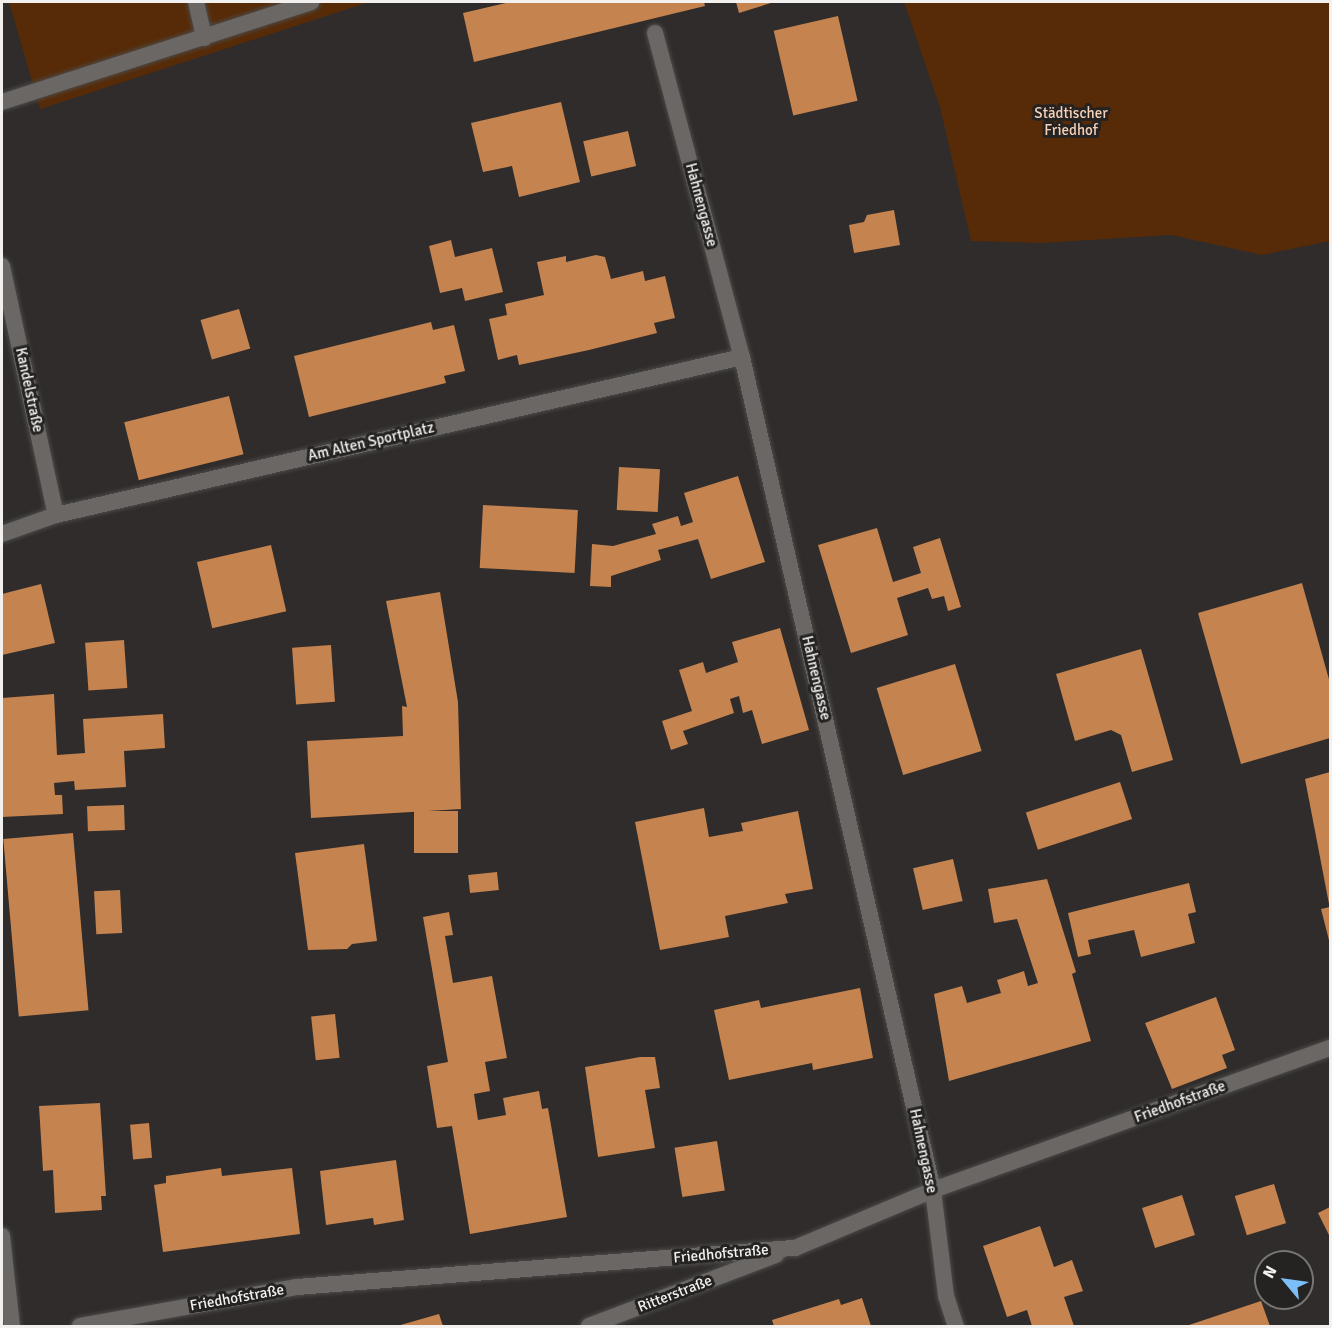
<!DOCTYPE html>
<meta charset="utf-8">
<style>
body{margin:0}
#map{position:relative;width:1332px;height:1328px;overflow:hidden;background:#2f2c2b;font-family:Signika,sans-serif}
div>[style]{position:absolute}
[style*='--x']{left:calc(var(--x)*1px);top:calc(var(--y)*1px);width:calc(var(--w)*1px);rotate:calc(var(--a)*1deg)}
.green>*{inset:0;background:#572b07}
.building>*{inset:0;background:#c5834f;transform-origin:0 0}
.roads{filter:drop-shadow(0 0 2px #4c4a48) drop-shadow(0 0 2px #4c4a48)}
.service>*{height:16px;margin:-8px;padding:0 8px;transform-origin:8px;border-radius:8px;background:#6b6765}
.minor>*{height:16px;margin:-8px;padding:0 8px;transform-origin:8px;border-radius:8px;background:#6b6765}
span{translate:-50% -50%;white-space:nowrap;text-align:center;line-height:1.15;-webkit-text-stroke:6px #252321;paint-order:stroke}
.park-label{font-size:15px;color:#f6d0b7}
.street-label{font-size:15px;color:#f3f1ef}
.frame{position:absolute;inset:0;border:3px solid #f3f1ef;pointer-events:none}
.north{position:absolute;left:1254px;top:1250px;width:60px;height:60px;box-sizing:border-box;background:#252321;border:2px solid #777573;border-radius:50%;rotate:299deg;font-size:16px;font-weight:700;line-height:24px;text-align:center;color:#f3f1ef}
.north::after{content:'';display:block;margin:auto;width:21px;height:27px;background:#7cbef9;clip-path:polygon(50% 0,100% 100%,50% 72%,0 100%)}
</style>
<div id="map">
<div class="green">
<i style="clip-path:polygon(9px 2px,369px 2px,40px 109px)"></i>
<i style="clip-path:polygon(904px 2px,1330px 2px,1330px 241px,1262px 255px,1171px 235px,1040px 243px,971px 241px,940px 107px)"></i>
</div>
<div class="building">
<i style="clip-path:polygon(510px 2px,704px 2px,705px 6px,474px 62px,463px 13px)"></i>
<i style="clip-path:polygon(736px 2px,774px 2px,739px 13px)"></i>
<i style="left:838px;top:16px;width:87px;height:66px;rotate:77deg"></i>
<i style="clip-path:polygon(561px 102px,580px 182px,519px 197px,512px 166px,483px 172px,471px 123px)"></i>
<i style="left:628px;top:131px;width:36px;height:46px;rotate:77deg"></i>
<i style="clip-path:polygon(894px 210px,900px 245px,854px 253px,849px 225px,864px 222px,867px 215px)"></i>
<i style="clip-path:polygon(451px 240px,455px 257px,492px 248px,503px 292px,465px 301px,462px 288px,440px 293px,429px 246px)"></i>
<i style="clip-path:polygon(596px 255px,605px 257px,611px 279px,643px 271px,645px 281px,665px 276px,675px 318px,654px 323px,657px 333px,589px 350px,519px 365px,517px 355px,498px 360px,489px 319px,507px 315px,505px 304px,544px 295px,537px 262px,566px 256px,566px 262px)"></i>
<i style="left:239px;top:309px;width:41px;height:40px;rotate:74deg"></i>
<i style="clip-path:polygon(431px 322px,433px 330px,454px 325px,465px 371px,444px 376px,446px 383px,309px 417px,294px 356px)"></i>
<i style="left:229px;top:396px;width:60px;height:108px;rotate:76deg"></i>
<i style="left:619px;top:467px;width:41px;height:43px;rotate:3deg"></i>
<i style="clip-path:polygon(738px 476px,765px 562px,711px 579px,698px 539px,658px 550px,661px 560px,611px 576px,611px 587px,590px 586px,592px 544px,613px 546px,656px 534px,652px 524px,678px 516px,681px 526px,693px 522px,684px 493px)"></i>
<i style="left:483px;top:505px;width:95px;height:63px;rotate:3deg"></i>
<i style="clip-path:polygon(877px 528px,893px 582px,921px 573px,913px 547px,940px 538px,961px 607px,948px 611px,944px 596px,932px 599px,928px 588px,897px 598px,908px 635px,851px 653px,818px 545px)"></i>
<i style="left:271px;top:545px;width:68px;height:76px;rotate:77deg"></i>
<i style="clip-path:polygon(1302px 583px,1330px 683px,1330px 738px,1241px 764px,1198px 613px)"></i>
<i style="clip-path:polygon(41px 584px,55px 643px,2px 655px,2px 594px)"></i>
<i style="clip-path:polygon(440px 592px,458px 702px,461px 809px,311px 818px,307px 741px,403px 736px,402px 706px,407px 707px,386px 601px)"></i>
<i style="clip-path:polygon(780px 628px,809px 730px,762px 744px,752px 710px,743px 713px,739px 696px,730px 699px,734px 713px,683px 731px,688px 744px,671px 750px,662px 721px,692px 711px,679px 670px,703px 662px,706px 673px,738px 662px,732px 642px)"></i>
<i style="left:124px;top:640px;width:48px;height:39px;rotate:86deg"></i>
<i style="left:331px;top:645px;width:57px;height:39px;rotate:86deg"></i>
<i style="clip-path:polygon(1141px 649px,1173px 760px,1132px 772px,1121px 735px,1111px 730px,1075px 741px,1056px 674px)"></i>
<i style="left:955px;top:664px;width:91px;height:82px;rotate:73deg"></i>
<i style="clip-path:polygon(54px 694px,57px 755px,85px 753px,83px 719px,163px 714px,165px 748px,124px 751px,126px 787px,75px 790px,74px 781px,54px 783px,55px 795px,62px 795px,63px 814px,2px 817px,2px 698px)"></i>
<i style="clip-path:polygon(1330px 772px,1330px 904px,1329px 904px,1305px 779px)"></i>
<i style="left:1120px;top:782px;width:39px;height:99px;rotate:72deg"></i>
<i style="left:124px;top:805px;width:25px;height:37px;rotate:88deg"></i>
<i style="clip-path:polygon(704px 808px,709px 837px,743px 831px,741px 823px,798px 811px,813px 889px,785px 894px,788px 903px,725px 916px,729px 937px,660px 950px,635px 822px)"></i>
<i style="left:458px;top:811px;width:42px;height:44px;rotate:90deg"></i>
<i style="left:73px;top:833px;width:178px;height:70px;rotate:85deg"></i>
<i style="clip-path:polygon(364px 844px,377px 941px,352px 944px,347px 949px,308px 950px,295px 853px)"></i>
<i style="left:953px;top:859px;width:43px;height:41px;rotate:77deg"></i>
<i style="left:497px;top:872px;width:18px;height:29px;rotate:84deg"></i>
<i style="clip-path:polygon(1047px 879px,1076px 972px,1072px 974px,1091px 1041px,949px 1081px,934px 994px,962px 986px,967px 1003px,1001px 993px,997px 980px,1024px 971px,1028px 986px,1038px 983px,1017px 919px,994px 923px,988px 889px)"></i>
<i style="clip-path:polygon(1189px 883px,1196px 912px,1188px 914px,1195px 943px,1141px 957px,1134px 930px,1088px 940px,1091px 954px,1078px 957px,1068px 913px)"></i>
<i style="left:120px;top:890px;width:43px;height:26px;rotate:87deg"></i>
<i style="clip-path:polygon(1330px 907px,1330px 944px,1321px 909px)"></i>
<i style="clip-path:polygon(449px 912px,453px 935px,445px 936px,453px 983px,492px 976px,507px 1058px,485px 1062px,490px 1091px,474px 1094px,478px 1120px,506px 1115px,503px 1098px,539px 1091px,542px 1109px,548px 1108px,567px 1217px,470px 1234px,452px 1126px,437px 1128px,427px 1066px,448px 1062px,423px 917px)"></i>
<i style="clip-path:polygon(860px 988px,873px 1058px,813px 1070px,812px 1063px,729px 1080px,714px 1010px,759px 1000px,761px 1008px)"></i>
<i style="clip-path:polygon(1216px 997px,1235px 1050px,1222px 1055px,1227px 1068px,1172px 1089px,1145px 1023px)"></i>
<i style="left:335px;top:1014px;width:44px;height:24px;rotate:84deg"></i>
<i style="clip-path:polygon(640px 1057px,655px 1057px,660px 1088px,645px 1090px,655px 1148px,598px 1157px,585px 1067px)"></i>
<i style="clip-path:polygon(100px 1103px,106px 1196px,101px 1196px,102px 1210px,55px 1213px,53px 1170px,43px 1171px,39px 1106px)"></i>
<i style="left:149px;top:1123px;width:35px;height:19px;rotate:85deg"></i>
<i style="left:717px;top:1141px;width:50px;height:43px;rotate:81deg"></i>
<i style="clip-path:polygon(396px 1160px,404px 1220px,374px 1225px,373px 1218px,326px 1225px,320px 1171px)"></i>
<i style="clip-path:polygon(221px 1168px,222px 1176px,292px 1168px,300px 1234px,163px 1252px,154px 1185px,166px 1183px,166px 1176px)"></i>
<i style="left:1274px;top:1184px;width:41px;height:41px;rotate:73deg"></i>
<i style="left:1182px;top:1195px;width:42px;height:42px;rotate:72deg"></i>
<i style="clip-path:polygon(1330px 1207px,1330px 1237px,1318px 1213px)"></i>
<i style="clip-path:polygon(1040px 1226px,1054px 1267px,1072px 1260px,1083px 1291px,1064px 1297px,1074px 1326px,1032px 1326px,1027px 1310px,1007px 1317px,983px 1246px)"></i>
<i style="clip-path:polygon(862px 1298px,871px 1326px,774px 1326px,772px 1320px,839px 1299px,841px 1305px)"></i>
<i style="clip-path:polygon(1261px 1301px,1270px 1326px,1186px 1326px)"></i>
<i style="clip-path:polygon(439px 1314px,443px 1326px,397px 1326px)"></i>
</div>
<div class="roads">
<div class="service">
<i style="--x:196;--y:2;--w:37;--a:77"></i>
<i style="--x:2;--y:102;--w:325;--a:-17.9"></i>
</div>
<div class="minor">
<i style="--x:655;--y:33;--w:335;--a:75"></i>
<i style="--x:742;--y:357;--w:855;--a:77.09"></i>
<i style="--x:933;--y:1190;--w:107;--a:83"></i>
<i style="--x:946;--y:1296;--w:32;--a:72"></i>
<i style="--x:2;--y:266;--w:255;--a:77.8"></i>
<i style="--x:2;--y:534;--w:57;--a:-19.4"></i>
<i style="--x:56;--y:515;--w:704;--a:-12.97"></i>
<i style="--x:2;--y:1236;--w:91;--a:83.7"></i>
<i style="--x:80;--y:1326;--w:220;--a:-10.2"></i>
<i style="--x:297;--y:1287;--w:500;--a:-4.5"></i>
<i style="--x:795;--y:1248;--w:150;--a:-22.8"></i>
<i style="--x:933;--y:1190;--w:422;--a:-19.7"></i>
<i style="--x:589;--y:1326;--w:200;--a:-20.8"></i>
</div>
</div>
<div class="park-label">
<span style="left:1071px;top:122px">Städtischer<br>Friedhof</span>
</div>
<div class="street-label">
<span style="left:701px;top:205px;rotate:75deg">Hahnengasse</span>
<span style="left:29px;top:390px;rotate:78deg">Kandelstraße</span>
<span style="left:371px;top:442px;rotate:-13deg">Am Alten Sportplatz</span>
<span style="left:816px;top:678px;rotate:77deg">Hahnengasse</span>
<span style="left:1180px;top:1102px;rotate:-20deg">Friedhofstraße</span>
<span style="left:923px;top:1151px;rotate:78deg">Hahnengasse</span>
<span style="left:721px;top:1254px;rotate:-5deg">Friedhofstraße</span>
<span style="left:675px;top:1294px;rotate:-21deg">Ritterstraße</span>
<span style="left:237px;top:1298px;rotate:-10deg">Friedhofstraße</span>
</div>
<div class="frame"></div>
<div class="north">N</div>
</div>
